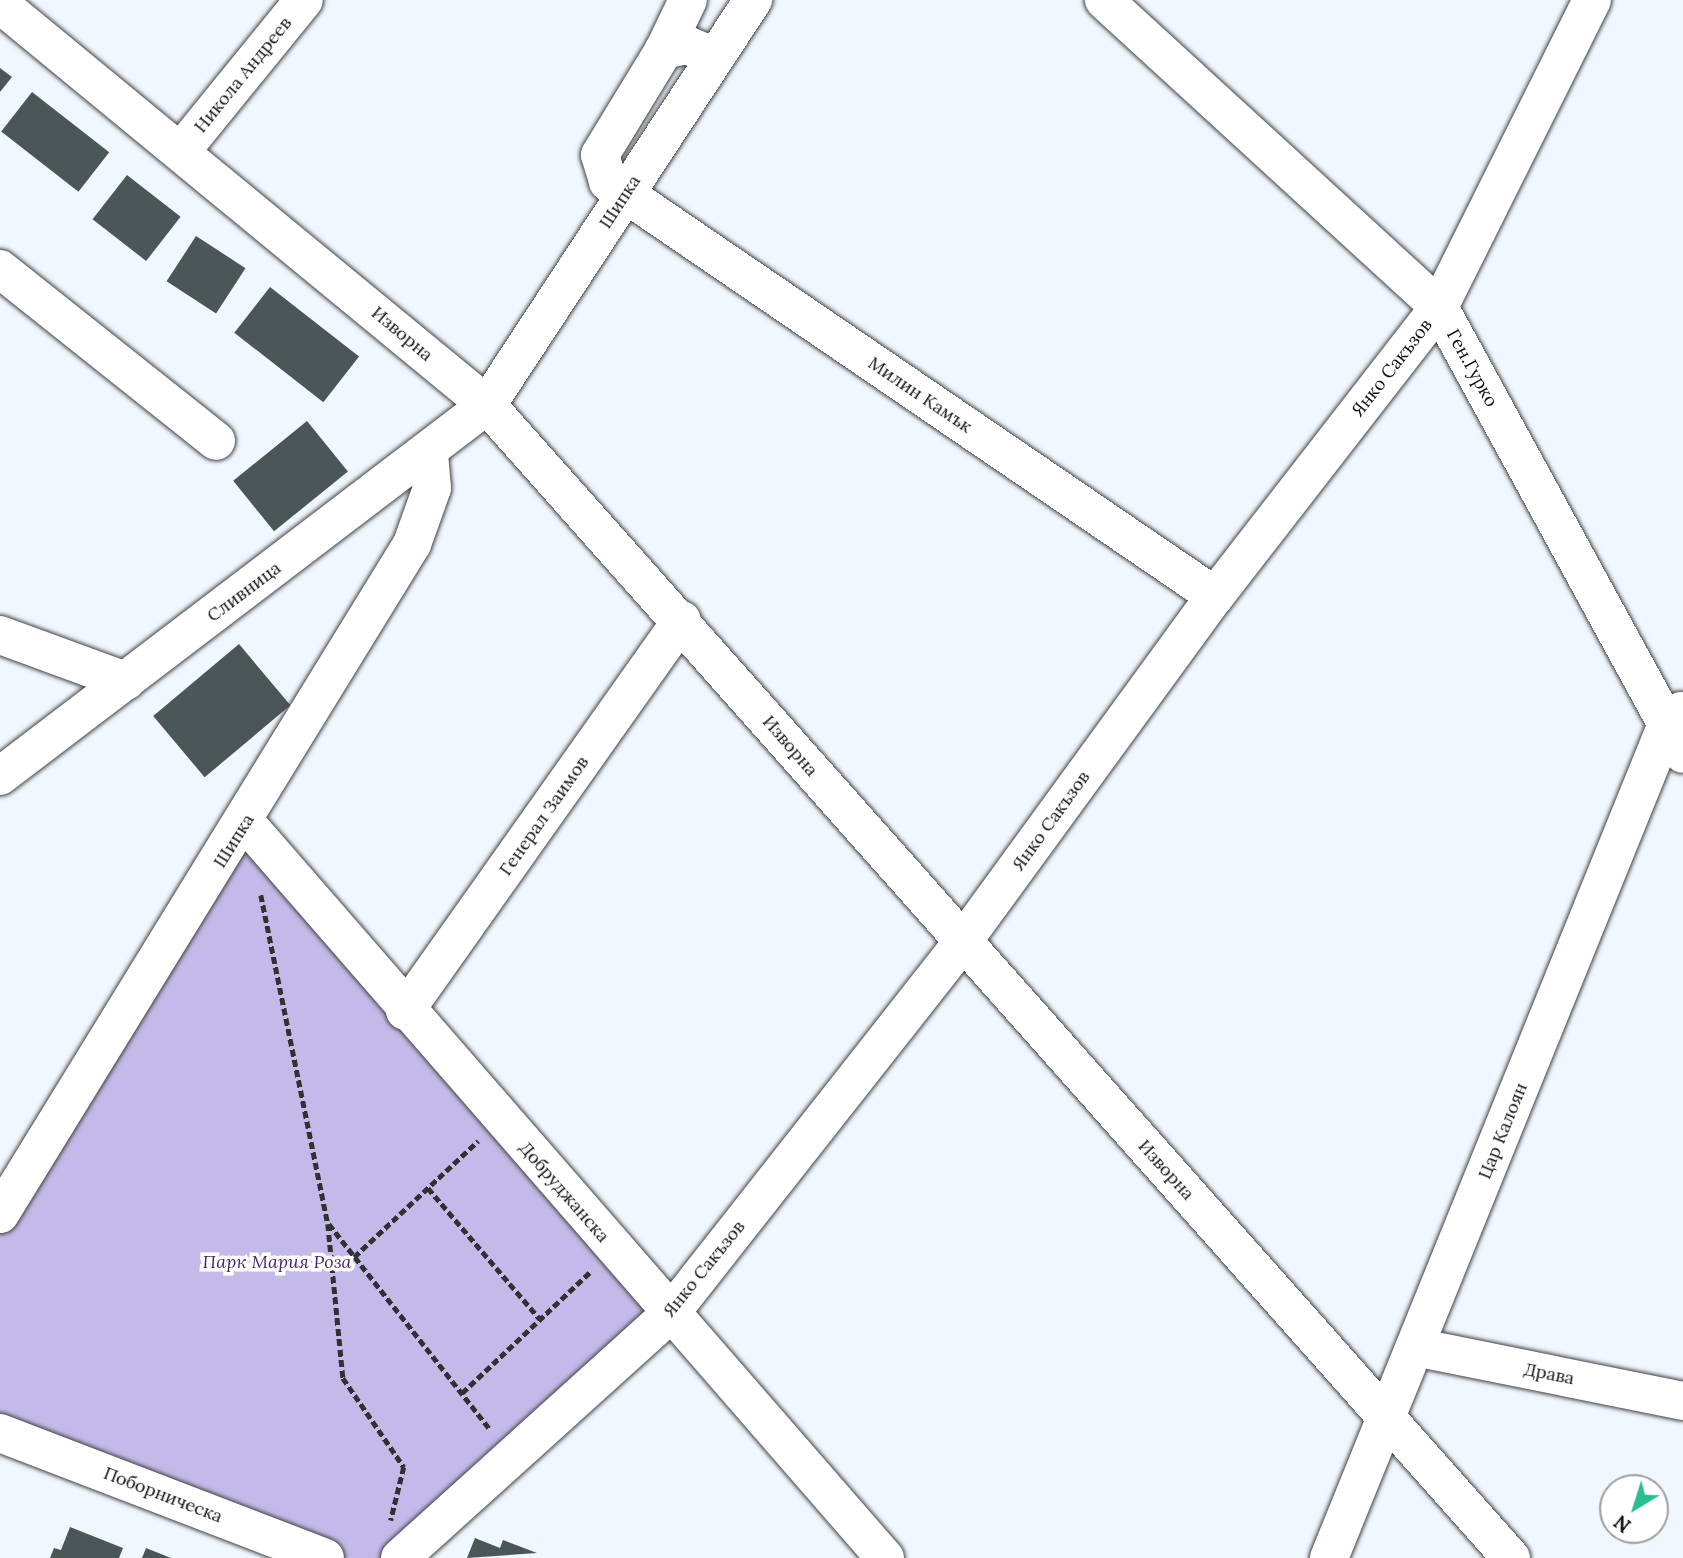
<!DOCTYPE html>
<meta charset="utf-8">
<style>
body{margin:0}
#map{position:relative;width:1683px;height:1558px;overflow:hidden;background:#f0f7ff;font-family:Lora,serif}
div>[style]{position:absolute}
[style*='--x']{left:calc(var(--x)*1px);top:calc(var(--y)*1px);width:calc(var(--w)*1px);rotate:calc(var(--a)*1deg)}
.green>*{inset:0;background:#c4bae9}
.building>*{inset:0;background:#4b5657;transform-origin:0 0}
.path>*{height:4.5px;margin-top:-2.25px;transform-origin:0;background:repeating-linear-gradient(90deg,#313131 0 7px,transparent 0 10.5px)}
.roads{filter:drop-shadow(0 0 2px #424242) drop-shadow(0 0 2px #424242)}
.minor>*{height:38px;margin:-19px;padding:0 19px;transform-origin:19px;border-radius:19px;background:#fff}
span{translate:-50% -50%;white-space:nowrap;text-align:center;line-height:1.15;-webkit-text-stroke:7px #fff;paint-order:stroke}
.street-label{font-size:18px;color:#0f0f0f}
.park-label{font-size:18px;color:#451f66;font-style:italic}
.north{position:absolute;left:1599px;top:1474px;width:70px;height:70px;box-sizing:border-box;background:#fff;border:2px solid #9f9f9f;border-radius:50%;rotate:218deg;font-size:19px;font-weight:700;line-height:28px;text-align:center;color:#0f0f0f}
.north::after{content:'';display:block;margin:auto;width:24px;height:32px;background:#28be90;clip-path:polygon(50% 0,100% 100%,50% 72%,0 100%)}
</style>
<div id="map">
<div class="green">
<i style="clip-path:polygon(246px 823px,670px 1314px,400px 1558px,325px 1558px,0 1433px,0 1214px)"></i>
</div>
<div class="building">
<i style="clip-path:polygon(0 68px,12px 77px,0 92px)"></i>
<i style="left:32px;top:92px;width:98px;height:50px;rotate:38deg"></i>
<i style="left:127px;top:175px;width:68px;height:56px;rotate:38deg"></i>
<i style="left:196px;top:236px;width:59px;height:54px;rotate:33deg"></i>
<i style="left:270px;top:287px;width:113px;height:58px;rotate:38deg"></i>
<i style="left:307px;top:421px;width:65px;height:95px;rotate:51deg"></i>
<i style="left:239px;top:644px;width:80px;height:112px;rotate:50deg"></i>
<i style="clip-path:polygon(70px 1527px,123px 1548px,119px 1558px,50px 1558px,54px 1548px,61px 1550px)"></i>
<i style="clip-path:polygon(475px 1538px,500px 1548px,503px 1540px,537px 1553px,467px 1558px)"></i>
<i style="clip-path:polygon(146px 1548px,171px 1558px,142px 1558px)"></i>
</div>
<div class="path">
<i style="--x:261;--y:895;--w:336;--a:78.5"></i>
<i style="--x:328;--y:1224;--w:155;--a:84.4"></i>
<i style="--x:343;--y:1378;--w:108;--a:55.6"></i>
<i style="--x:404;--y:1467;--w:55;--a:103.8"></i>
<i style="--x:428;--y:1188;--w:172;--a:49.5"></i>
<i style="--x:329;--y:1224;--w:261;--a:51.9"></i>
<i style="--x:354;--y:1257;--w:170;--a:-43.1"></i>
<i style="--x:462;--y:1393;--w:178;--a:-43.4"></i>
</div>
<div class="roads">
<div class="minor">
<i style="--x:1104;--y:0;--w:454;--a:42.5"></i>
<i style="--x:1439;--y:307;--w:509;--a:61.37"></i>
<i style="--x:0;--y:4;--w:631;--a:39.47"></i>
<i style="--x:487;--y:405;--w:1542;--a:48.39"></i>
<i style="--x:664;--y:50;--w:55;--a:-64.4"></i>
<i style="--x:715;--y:57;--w:30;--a:-157"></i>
<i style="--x:687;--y:45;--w:24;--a:168"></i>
<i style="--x:664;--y:50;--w:123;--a:121.4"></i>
<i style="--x:600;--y:155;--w:28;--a:73"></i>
<i style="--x:608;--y:182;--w:735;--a:34.3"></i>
<i style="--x:182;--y:150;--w:193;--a:-50.9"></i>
<i style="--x:0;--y:269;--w:276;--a:38.5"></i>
<i style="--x:0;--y:635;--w:134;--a:20.1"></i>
<i style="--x:0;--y:776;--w:612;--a:-37.3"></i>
<i style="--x:487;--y:405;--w:485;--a:-56.7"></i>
<i style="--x:246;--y:823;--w:974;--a:49"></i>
<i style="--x:405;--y:1011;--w:479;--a:-54.7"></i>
<i style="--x:0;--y:1214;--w:787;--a:-58.41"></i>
<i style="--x:412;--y:544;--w:59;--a:-70.3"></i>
<i style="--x:432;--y:488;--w:34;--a:-95"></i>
<i style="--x:1415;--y:1347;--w:273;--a:11.4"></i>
<i style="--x:0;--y:1433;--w:348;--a:21"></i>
<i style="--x:400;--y:1558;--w:364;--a:-42.1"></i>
<i style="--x:670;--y:1314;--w:471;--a:-51.8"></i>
<i style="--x:961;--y:944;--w:431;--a:-53.9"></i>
<i style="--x:1215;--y:596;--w:366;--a:-52.2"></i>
<i style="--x:1439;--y:307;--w:343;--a:-63.5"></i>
<i style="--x:1329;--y:1558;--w:900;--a:-67.94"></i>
<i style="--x:1667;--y:724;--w:19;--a:-43"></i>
</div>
</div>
<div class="street-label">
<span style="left:243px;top:75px;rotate:-51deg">Никола Андреев</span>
<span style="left:620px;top:202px;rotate:-57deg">Шипка</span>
<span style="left:402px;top:334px;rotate:40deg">Изворна</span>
<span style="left:1392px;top:368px;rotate:-52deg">Янко Сакъзов</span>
<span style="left:1472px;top:368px;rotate:61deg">Ген.Гурко</span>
<span style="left:920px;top:395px;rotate:34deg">Милин Камък</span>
<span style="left:244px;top:592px;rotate:-37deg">Сливница</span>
<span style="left:790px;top:746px;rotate:49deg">Изворна</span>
<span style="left:544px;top:816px;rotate:-55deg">Генерал Заимов</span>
<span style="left:1051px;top:821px;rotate:-54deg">Янко Сакъзов</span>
<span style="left:234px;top:841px;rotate:-58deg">Шипка</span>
<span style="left:1503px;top:1131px;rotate:-68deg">Цар Калоян</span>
<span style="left:1166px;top:1170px;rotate:48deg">Изворна</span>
<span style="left:564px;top:1192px;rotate:49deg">Добруджанска</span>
<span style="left:704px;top:1269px;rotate:-51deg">Янко Сакъзов</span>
<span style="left:1549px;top:1374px;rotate:11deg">Драва</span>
<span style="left:163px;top:1495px;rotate:21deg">Поборническа</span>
</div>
<div class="park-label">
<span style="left:277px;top:1262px">Парк Мария Роза</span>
</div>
<div class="north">N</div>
</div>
